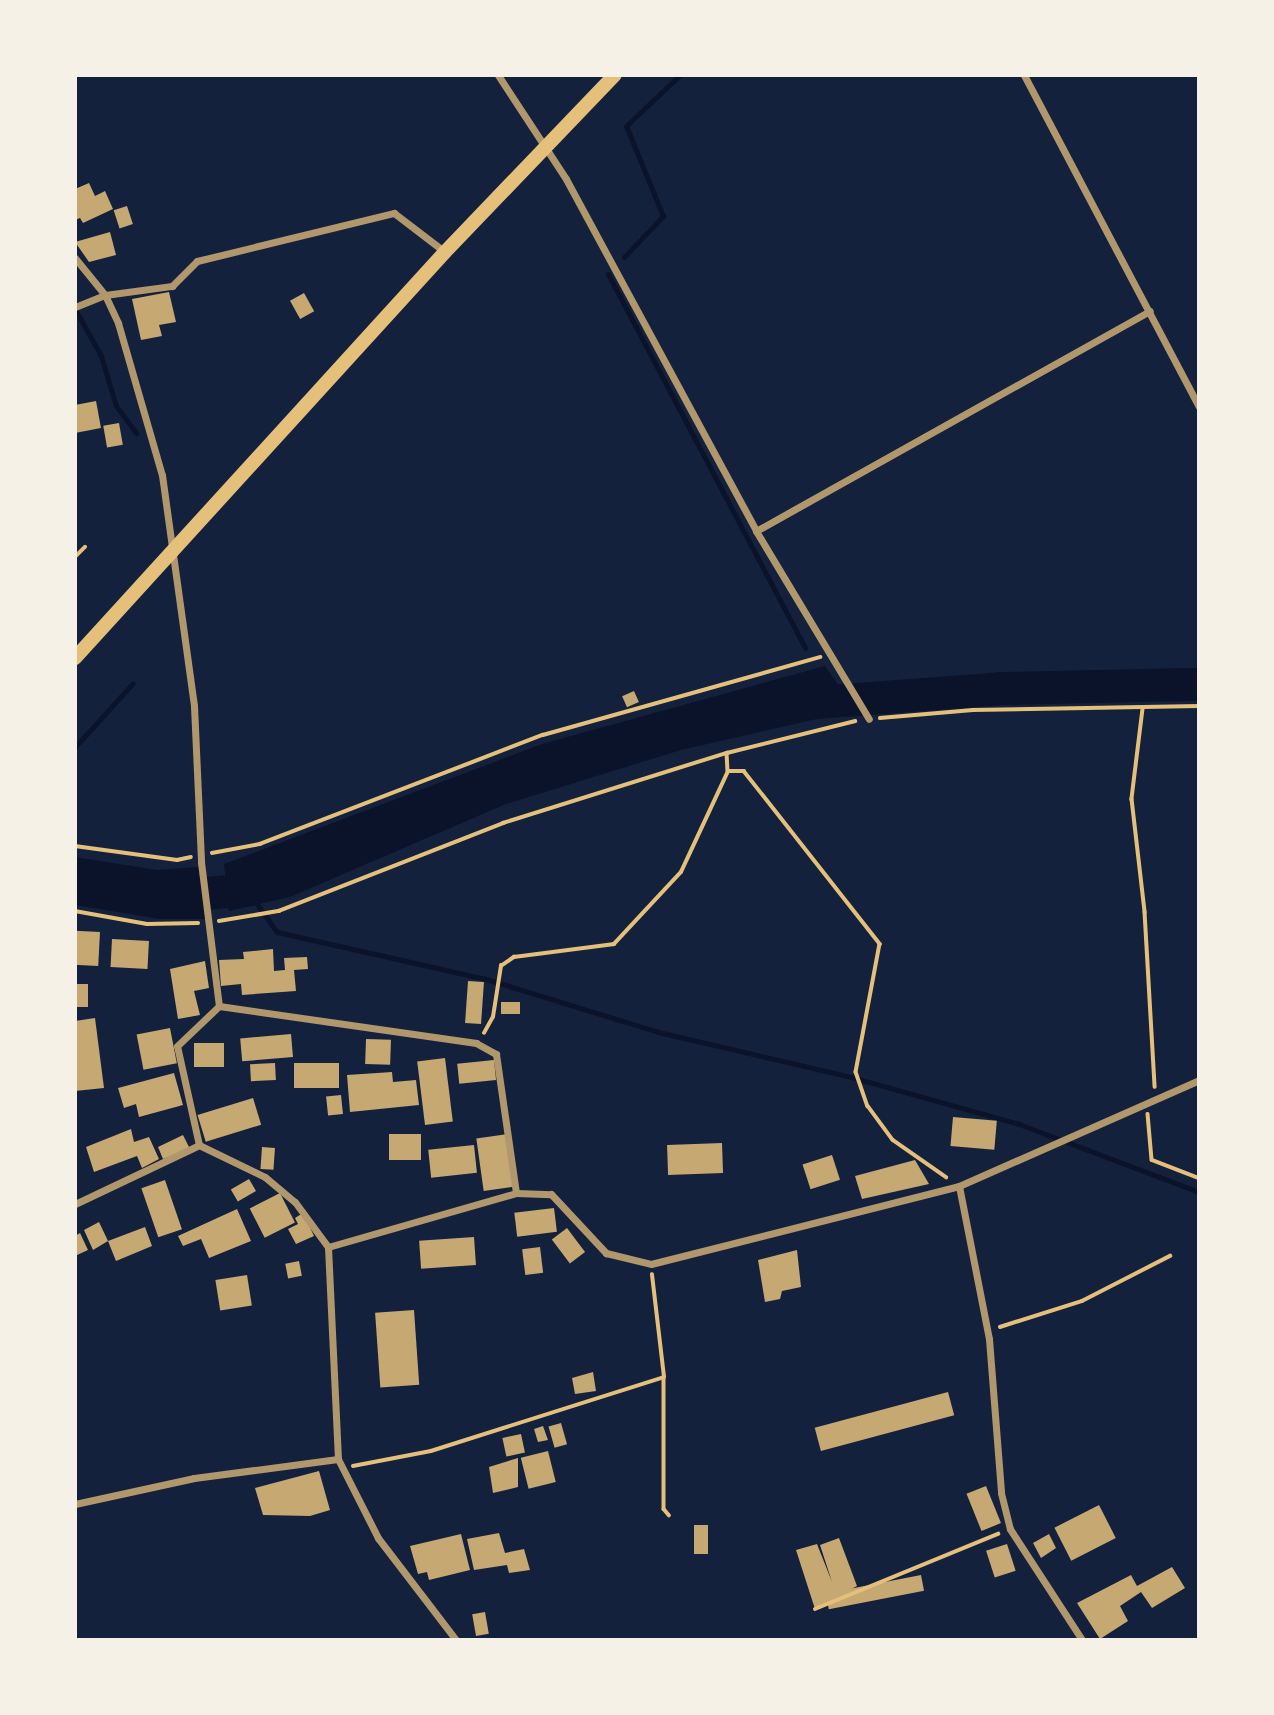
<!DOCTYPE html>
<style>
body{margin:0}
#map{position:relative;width:1274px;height:1715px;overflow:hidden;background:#14213d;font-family:Roboto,sans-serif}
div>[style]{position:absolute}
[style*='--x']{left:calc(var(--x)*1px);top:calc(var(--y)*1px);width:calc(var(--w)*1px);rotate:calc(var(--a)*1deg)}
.water>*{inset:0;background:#0b132b}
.stream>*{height:5px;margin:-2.5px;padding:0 2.5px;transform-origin:2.5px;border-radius:2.5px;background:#0b132b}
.river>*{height:33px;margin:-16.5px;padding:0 16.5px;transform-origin:16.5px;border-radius:16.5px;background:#0b132b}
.building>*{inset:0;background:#c6a872;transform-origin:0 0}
.path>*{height:3.5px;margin:-1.75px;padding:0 1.75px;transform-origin:1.75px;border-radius:1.75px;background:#e5c07b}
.minor>*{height:7px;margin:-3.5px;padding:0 3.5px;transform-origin:3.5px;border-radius:3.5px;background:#b1986c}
.trunk>*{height:14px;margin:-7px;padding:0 7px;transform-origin:7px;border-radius:7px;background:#e5c07b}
span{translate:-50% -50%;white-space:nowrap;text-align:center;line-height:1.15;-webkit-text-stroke:5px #f6f1e7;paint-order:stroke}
.frame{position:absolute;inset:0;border:77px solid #f6f1e7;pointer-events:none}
</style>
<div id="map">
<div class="water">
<i style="clip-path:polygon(825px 666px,856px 710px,681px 750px,506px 804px,290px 897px,229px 911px,224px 864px,542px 744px)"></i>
<i style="clip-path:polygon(75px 857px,157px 870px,198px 867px,206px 919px,160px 919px,75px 905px)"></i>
</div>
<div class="stream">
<i style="--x:624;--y:257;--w:57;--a:-46.4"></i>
<i style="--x:663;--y:216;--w:97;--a:-112.3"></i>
<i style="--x:626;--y:126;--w:74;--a:-43.4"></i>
<i style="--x:608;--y:274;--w:423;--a:62.2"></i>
<i style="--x:75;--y:309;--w:54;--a:61"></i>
<i style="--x:101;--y:356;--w:52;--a:73.3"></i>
<i style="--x:116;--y:406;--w:34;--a:53"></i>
<i style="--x:75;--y:747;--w:86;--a:-47.8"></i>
<i style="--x:255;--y:901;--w:38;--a:55"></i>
<i style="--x:277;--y:932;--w:214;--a:12.7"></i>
<i style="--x:486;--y:979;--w:180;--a:17.1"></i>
<i style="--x:658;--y:1032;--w:198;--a:13.1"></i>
<i style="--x:851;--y:1077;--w:174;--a:15.6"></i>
<i style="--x:1019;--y:1124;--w:192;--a:20.7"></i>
</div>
<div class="river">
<i style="--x:803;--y:703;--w:199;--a:-4.3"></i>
<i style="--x:1001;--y:688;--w:198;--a:-1.2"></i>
<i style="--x:75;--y:879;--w:97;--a:10"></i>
<i style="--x:171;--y:896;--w:78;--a:-5.1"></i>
<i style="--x:249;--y:889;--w:24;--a:-24"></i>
</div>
<div class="building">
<i style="clip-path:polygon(89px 183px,95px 196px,105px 191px,113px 209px,83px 223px,80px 218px,75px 220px,75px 189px)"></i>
<i style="left:127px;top:206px;width:19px;height:14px;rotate:72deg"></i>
<i style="clip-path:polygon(110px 232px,116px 255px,89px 262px,75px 242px)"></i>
<i style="clip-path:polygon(169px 292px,176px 322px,159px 325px,162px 336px,141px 340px,132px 299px)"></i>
<i style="left:304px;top:293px;width:21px;height:16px;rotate:61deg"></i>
<i style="clip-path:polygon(96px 401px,101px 428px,75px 433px,75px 405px)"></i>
<i style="left:119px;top:423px;width:22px;height:16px;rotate:80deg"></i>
<i style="left:634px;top:691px;width:12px;height:13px;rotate:66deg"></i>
<i style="left:100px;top:932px;width:34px;height:25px;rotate:93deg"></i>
<i style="left:112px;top:939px;width:37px;height:28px;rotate:3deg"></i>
<i style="clip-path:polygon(273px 949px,274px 971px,285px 970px,284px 958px,307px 957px,308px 969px,294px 970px,296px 991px,242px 995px,241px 984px,221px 986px,219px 960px,244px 959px,243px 952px)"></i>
<i style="clip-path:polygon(205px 961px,209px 988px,194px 991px,200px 1015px,178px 1019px,170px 969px)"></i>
<i style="left:468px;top:981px;width:16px;height:42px;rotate:4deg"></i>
<i style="left:88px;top:984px;width:23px;height:13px;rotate:90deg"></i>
<i style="left:501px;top:1002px;width:19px;height:12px"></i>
<i style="clip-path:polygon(95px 1018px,104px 1088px,75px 1091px,75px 1021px)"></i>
<i style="left:170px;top:1028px;width:36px;height:34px;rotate:79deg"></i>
<i style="left:291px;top:1034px;width:23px;height:51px;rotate:85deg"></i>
<i style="left:366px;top:1039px;width:25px;height:25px;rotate:2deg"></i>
<i style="left:224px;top:1043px;width:24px;height:30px;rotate:90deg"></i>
<i style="left:445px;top:1058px;width:64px;height:28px;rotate:83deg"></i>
<i style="left:494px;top:1060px;width:20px;height:37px;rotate:84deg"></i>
<i style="left:275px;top:1063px;width:17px;height:25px;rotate:87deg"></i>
<i style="left:339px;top:1063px;width:25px;height:45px;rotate:90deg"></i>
<i style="clip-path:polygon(392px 1072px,393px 1082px,416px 1080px,419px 1105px,350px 1112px,347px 1075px)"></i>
<i style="clip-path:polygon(174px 1073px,183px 1105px,139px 1117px,136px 1104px,124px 1108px,118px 1088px)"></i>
<i style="left:341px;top:1095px;width:19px;height:15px;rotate:84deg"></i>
<i style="left:253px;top:1098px;width:28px;height:58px;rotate:73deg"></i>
<i style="left:953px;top:1117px;width:44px;height:29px;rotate:5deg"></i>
<i style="clip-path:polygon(131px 1129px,134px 1142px,149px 1137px,159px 1159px,142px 1168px,137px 1156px,94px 1172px,86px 1147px)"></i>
<i style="left:421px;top:1134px;width:26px;height:32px;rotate:90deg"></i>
<i style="left:508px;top:1134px;width:53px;height:32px;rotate:82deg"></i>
<i style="clip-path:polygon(183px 1135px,190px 1149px,163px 1159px,158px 1147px)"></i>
<i style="left:722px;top:1143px;width:30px;height:55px;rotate:88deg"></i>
<i style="left:474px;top:1145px;width:28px;height:46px;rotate:84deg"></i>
<i style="left:262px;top:1147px;width:13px;height:22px;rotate:4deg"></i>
<i style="left:832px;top:1155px;width:26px;height:31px;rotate:72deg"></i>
<i style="clip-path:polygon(915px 1160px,929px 1184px,862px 1199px,855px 1176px)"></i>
<i style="left:249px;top:1179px;width:14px;height:21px;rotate:60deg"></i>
<i style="left:165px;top:1180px;width:52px;height:25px;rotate:71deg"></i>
<i style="left:280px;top:1193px;width:33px;height:34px;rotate:63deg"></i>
<i style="left:554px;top:1208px;width:24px;height:40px;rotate:83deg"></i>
<i style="clip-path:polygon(237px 1209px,251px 1241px,209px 1258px,201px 1239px,183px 1246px,178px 1236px)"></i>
<i style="clip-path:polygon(303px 1213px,314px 1236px,296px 1244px,288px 1229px,298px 1224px,295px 1218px)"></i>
<i style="clip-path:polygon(99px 1222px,108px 1241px,145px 1227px,152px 1246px,116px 1261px,108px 1241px,93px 1250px,84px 1230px)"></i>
<i style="left:567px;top:1228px;width:30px;height:19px;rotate:53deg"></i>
<i style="clip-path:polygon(80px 1233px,88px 1250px,75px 1256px,75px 1236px)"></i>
<i style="left:474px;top:1237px;width:28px;height:55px;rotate:86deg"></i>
<i style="left:540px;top:1247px;width:26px;height:18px;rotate:83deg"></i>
<i style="clip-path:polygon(797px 1250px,801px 1287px,782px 1291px,780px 1299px,765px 1302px,758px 1260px)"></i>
<i style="left:299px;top:1261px;width:15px;height:14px;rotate:79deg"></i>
<i style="left:247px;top:1275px;width:31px;height:32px;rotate:81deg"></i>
<i style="left:414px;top:1310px;width:75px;height:39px;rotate:86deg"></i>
<i style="clip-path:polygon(593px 1372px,596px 1391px,575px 1394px,572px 1378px)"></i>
<i style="left:948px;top:1392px;width:24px;height:138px;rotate:75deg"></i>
<i style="left:561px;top:1423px;width:22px;height:13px;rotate:74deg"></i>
<i style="clip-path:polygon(543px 1426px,548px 1440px,538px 1442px,534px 1429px)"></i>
<i style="left:521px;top:1434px;width:19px;height:19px;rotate:78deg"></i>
<i style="left:548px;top:1451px;width:32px;height:28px;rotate:76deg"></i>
<i style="clip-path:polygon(518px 1458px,518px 1487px,493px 1493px,489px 1467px)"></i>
<i style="clip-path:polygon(319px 1471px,330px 1510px,310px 1516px,263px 1515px,255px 1488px)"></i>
<i style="left:986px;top:1486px;width:40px;height:21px;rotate:68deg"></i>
<i style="left:1099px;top:1505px;width:37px;height:50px;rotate:63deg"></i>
<i style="left:694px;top:1525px;width:14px;height:29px"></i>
<i style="clip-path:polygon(499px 1533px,505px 1553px,524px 1549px,530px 1570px,509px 1573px,507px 1565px,474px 1570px,467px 1539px)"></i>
<i style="clip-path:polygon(461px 1534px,470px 1570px,429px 1580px,427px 1572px,418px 1574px,410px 1546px)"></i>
<i style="clip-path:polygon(1049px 1534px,1056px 1548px,1041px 1558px,1033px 1543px)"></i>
<i style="clip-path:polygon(839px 1538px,857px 1586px,815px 1609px,796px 1550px,817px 1544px,832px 1582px,820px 1545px)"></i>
<i style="left:1007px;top:1544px;width:28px;height:22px;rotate:72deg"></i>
<i style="clip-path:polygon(1172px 1567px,1185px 1588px,1152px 1608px,1141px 1592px,1120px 1606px,1128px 1621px,1100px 1639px,1077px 1603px,1131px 1575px,1137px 1586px)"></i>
<i style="left:921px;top:1575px;width:16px;height:97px;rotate:79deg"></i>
<i style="left:485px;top:1612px;width:22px;height:13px;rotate:80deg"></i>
</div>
<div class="path">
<i style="--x:75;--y:557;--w:14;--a:-45"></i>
<i style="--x:1143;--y:709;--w:91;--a:97"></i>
<i style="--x:1132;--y:799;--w:114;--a:83.4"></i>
<i style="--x:1145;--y:912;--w:175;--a:86.7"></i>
<i style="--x:880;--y:718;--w:93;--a:-4.9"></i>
<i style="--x:973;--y:710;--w:226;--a:-1"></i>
<i style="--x:727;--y:753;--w:18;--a:87"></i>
<i style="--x:75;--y:846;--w:103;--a:7.8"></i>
<i style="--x:177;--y:860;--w:14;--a:-12"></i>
<i style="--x:212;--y:853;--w:49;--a:-10.6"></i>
<i style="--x:260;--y:844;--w:303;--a:-21.1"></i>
<i style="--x:543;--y:735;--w:288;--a:-15.7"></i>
<i style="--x:75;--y:911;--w:73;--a:10.2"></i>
<i style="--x:147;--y:924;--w:51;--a:-1.1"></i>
<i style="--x:219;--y:921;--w:61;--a:-9.5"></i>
<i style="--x:279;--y:911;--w:241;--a:-21.4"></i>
<i style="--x:503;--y:823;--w:235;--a:-17.4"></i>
<i style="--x:727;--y:753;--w:132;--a:-14"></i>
<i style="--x:484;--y:1033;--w:18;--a:-61"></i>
<i style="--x:493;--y:1017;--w:52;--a:-81.1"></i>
<i style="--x:501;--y:966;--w:16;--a:-35"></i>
<i style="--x:514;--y:957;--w:101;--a:-7.4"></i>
<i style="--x:614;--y:944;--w:98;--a:-47.1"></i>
<i style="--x:681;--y:872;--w:111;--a:-65"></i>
<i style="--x:728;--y:771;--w:16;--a:0"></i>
<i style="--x:744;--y:771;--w:220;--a:51.8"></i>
<i style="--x:880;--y:944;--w:130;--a:100.6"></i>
<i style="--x:856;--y:1072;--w:36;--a:71"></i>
<i style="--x:868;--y:1106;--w:42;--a:53.7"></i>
<i style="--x:893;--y:1140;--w:65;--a:34.9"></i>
<i style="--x:1148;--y:1114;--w:46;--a:85"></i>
<i style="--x:1152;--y:1160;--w:50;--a:21"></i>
<i style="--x:1000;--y:1327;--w:86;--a:-17.6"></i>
<i style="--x:1082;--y:1301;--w:99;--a:-27.1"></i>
<i style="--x:664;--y:1377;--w:132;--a:90"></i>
<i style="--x:664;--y:1509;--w:8;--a:50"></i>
<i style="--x:353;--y:1466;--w:79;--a:-10.9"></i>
<i style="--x:431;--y:1451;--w:244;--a:-17.6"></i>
<i style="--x:664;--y:1377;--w:103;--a:-96.7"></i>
<i style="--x:815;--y:1609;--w:198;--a:-22.3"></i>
</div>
<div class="minor">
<i style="--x:498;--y:75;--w:124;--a:56.8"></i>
<i style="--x:566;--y:179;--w:400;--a:61.6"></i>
<i style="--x:756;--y:531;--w:219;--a:59"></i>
<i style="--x:1024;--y:75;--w:375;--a:62.2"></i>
<i style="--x:75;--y:258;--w:48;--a:51"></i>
<i style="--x:105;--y:295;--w:31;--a:65"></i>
<i style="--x:118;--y:323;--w:158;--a:73.9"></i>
<i style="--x:162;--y:475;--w:233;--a:82.1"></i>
<i style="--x:194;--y:706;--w:156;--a:87.4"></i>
<i style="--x:201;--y:862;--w:145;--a:82.9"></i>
<i style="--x:75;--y:307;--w:32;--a:-22"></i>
<i style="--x:105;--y:295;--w:68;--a:-7.7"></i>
<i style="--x:172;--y:286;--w:35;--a:-45"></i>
<i style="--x:197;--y:261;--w:203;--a:-13.7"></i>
<i style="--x:394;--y:213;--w:64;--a:37.4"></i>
<i style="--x:756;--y:531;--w:451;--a:-29.2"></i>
<i style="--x:219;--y:1006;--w:260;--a:8.2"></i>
<i style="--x:476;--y:1043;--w:23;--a:29"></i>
<i style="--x:496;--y:1054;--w:140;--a:81.8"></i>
<i style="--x:199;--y:1145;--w:73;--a:25.9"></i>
<i style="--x:265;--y:1177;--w:39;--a:40"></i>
<i style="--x:295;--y:1202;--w:56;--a:53.7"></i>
<i style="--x:328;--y:1247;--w:212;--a:87.3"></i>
<i style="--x:338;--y:1459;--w:89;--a:63.1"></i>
<i style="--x:378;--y:1538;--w:128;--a:52.6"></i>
<i style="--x:199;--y:1145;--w:101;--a:-102.5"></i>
<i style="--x:177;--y:1046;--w:58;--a:-43.6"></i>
<i style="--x:959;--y:1186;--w:156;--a:78.9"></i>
<i style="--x:989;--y:1339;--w:154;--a:85.5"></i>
<i style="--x:1001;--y:1493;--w:37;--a:76"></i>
<i style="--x:1010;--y:1529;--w:132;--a:57"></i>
<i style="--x:75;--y:1204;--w:137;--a:-25.4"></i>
<i style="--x:328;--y:1247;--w:196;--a:-16"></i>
<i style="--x:516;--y:1193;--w:35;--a:2"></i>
<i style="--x:551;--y:1194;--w:81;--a:47"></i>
<i style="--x:606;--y:1253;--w:46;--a:13.7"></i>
<i style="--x:651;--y:1264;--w:318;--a:-14.2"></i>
<i style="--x:959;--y:1186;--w:262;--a:-23.8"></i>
<i style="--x:75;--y:1504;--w:122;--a:-12.3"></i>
<i style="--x:194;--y:1478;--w:145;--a:-7.5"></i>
</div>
<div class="trunk">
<i style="--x:75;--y:658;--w:549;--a:-47.66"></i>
<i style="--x:445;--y:252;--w:245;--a:-46.2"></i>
</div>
<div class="frame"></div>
</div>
